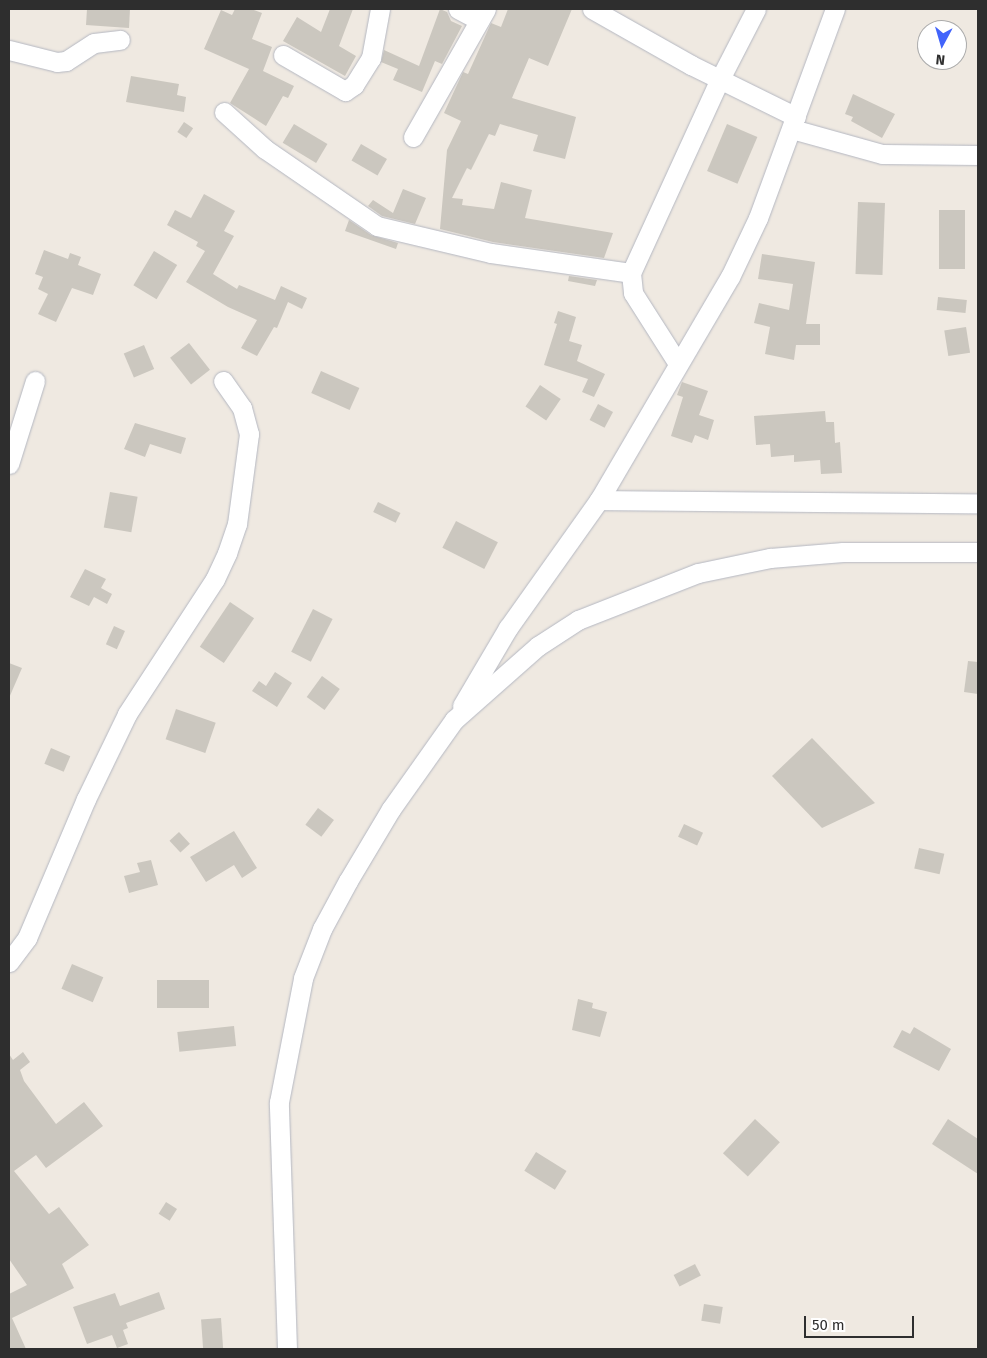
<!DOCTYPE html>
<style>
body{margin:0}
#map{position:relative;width:987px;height:1358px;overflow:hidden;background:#efe9e1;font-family:"Fira Sans",sans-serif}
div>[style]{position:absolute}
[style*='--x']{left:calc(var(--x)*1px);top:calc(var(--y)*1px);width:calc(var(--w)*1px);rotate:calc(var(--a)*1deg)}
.building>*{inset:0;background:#cbc7bf;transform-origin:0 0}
.roads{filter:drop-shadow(0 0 1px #b4b7c1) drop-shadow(0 0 1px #b4b7c1)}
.minor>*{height:19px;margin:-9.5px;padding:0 9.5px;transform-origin:9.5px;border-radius:9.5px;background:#fff}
span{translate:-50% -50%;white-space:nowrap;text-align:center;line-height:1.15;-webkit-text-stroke:4px #fff;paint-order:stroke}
.frame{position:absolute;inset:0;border:10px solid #2e2e2e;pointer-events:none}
.north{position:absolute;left:917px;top:20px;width:50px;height:50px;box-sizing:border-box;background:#fff;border:1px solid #ababab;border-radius:50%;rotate:186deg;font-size:14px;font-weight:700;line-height:20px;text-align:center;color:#2e2e2e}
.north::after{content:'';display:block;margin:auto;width:18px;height:22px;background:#4264fb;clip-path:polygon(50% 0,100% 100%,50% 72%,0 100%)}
.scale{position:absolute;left:804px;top:1316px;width:110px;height:22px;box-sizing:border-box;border:2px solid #2e2e2e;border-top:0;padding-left:6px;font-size:15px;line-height:18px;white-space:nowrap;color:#2e2e2e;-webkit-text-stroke:4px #fff;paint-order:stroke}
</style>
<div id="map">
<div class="building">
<i style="clip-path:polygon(87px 9px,130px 9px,129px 28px,86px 25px)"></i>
<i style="clip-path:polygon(235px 9px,251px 9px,262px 13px,252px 39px,272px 47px,263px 71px,294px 86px,288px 98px,283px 96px,266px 126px,230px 103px,249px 69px,204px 49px,221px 10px,232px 15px)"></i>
<i style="clip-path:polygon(330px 9px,353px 9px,339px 46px,356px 56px,345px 76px,283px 41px,297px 17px,321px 32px)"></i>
<i style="clip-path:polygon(440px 9px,447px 12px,451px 21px,462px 26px,442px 64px,435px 61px,422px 92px,393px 80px,398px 69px,381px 62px,384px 50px,419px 66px)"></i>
<i style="clip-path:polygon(508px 9px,572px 9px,548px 66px,529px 58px,512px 98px,576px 117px,565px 159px,533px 151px,538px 135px,500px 124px,495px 136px,489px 134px,471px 170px,467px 168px,452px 198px,463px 199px,462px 205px,494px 209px,501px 182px,532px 190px,525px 218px,613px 233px,604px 258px,493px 242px,440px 229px,447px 150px,461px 121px,444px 113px,463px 72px,468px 74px,491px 23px,501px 27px)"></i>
<i style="clip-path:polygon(131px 76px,179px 84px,177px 95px,186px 97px,184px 112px,126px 102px)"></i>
<i style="clip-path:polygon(853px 94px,895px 114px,882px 138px,851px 121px,853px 117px,845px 114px)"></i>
<i style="left:184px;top:122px;width:11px;height:12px;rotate:34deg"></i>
<i style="left:294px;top:124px;width:39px;height:22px;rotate:31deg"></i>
<i style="left:727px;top:124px;width:33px;height:51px;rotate:23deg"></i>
<i style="left:361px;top:144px;width:30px;height:19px;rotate:30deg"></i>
<i style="clip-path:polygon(403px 189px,426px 198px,415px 224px,382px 216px,368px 206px,373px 200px,393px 213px)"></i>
<i style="clip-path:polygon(204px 194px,235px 211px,224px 231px,234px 236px,213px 274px,237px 289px,239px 285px,275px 300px,281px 286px,307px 298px,302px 309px,288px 302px,277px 328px,274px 327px,257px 356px,241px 348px,257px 320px,228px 307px,186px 282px,205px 251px,196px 246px,198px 242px,167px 225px,175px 210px,191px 218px)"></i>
<i style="left:858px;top:202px;width:27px;height:72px;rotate:2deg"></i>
<i style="left:939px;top:210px;width:26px;height:59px"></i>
<i style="clip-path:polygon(349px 220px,371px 235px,398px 243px,396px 249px,345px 231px)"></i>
<i style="clip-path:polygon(44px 250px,68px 259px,70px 253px,81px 257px,78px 265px,101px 274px,93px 295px,72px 288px,56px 322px,38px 314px,48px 294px,38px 289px,43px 277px,35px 274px)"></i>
<i style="left:154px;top:251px;width:27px;height:40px;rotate:31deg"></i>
<i style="clip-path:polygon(762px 254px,815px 262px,806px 324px,820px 324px,820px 345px,796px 345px,794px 360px,765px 354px,770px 327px,754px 323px,759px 303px,789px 310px,793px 284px,758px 279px)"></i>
<i style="clip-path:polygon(569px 276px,597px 280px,595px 286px,568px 281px)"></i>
<i style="left:938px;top:297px;width:29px;height:13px;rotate:6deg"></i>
<i style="clip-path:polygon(558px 311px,576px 317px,569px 341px,582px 345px,577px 361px,605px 374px,594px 397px,582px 392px,588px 379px,544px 365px,557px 324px,554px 323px)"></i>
<i style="left:966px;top:327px;width:26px;height:22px;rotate:81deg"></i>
<i style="left:189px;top:343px;width:34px;height:24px;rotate:52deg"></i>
<i style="left:144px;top:345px;width:26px;height:22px;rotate:67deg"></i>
<i style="left:321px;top:371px;width:42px;height:24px;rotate:24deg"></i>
<i style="clip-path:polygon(682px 382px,708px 391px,699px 415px,714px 420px,708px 440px,695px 435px,692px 443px,671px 436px,683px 397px,677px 395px)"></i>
<i style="left:540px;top:385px;width:25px;height:26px;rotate:34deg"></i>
<i style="left:598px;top:404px;width:17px;height:18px;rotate:28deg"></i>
<i style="clip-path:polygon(825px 411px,826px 422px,834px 422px,835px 443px,840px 442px,842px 473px,821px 474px,820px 460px,794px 462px,794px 455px,771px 457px,770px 444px,756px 445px,754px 416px)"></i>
<i style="clip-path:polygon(135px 423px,186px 438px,181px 454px,150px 444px,145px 457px,124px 449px)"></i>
<i style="left:110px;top:492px;width:28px;height:36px;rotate:10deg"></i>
<i style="left:378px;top:502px;width:25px;height:11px;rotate:26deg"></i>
<i style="left:456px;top:521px;width:47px;height:30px;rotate:27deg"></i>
<i style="clip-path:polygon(85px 569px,106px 579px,101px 588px,112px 594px,107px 604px,94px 597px,89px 606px,70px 597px)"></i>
<i style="left:230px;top:602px;width:29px;height:54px;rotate:34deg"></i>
<i style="left:313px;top:609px;width:22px;height:48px;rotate:27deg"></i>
<i style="left:114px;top:626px;width:12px;height:20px;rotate:24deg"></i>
<i style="clip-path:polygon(968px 661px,978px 662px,978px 694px,964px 692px)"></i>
<i style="clip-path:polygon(9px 663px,22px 668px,9px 698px)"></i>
<i style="clip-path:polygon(275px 672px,292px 683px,277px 707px,252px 691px,259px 681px,266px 686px)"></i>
<i style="left:322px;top:676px;width:22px;height:26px;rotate:36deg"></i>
<i style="left:176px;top:709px;width:42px;height:32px;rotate:19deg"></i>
<i style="clip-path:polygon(812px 738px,875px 803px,822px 828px,772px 776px)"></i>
<i style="left:51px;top:748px;width:21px;height:17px;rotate:23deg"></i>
<i style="left:318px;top:808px;width:20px;height:21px;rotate:37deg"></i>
<i style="left:684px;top:824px;width:21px;height:14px;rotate:25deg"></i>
<i style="clip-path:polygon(234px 831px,257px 868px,242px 878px,234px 865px,206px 882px,190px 857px)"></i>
<i style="left:179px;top:832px;width:16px;height:13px;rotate:47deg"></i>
<i style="left:919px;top:848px;width:26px;height:21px;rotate:13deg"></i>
<i style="clip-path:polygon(151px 860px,158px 885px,129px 893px,124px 876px,140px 872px,137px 863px)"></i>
<i style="left:72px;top:964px;width:34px;height:27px;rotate:23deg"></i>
<i style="left:209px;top:980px;width:28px;height:52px;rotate:90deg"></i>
<i style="clip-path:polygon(578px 999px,593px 1003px,592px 1008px,607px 1012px,600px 1037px,572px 1030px)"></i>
<i style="left:234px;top:1026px;width:20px;height:57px;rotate:84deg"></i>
<i style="clip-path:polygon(914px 1027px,951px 1049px,939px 1071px,893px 1047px,902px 1030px,910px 1034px)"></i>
<i style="clip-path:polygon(23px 1052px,30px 1062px,20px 1070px,24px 1081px,56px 1124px,84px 1102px,103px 1126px,46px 1168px,36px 1155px,14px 1171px,49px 1214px,59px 1207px,89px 1245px,62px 1264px,74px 1288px,12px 1318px,26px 1349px,9px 1349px,9px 1294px,27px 1285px,9px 1259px,9px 1054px,13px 1060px)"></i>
<i style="left:755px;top:1119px;width:34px;height:47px;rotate:43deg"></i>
<i style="clip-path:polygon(948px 1119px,978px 1139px,978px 1174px,932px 1144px)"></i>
<i style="left:536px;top:1152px;width:36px;height:22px;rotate:32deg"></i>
<i style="left:166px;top:1202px;width:13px;height:14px;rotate:32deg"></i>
<i style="left:695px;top:1264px;width:13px;height:24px;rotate:63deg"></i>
<i style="clip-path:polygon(159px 1292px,165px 1309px,126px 1323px,128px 1328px,123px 1330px,128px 1344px,117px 1348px,112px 1335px,87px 1344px,73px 1307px,115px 1293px,120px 1306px)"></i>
<i style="left:704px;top:1304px;width:19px;height:17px;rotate:9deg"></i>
<i style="left:221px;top:1318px;width:31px;height:20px;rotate:86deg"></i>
</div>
<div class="roads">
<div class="minor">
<i style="--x:458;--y:9;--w:24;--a:28"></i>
<i style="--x:592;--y:9;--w:114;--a:29.5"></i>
<i style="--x:691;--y:65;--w:117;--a:26.3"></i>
<i style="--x:9;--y:50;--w:49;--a:14"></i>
<i style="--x:57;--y:62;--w:9;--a:-6"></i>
<i style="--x:66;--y:61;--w:33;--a:-33"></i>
<i style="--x:94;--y:43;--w:26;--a:-7"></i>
<i style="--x:283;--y:55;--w:72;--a:30.1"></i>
<i style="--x:345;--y:91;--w:11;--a:-34"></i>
<i style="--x:354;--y:85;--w:32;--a:-58"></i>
<i style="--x:371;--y:58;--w:50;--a:-79.6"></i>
<i style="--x:224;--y:112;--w:55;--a:42.1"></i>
<i style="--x:265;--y:149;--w:136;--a:34.5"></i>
<i style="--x:377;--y:226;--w:117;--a:13.3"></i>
<i style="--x:491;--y:253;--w:141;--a:8.1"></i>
<i style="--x:631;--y:273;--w:20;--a:84"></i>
<i style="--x:633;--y:293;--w:82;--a:57.5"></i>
<i style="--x:792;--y:129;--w:93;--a:15.5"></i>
<i style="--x:882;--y:154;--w:96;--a:0.6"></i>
<i style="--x:413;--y:137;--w:147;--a:-60.3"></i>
<i style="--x:631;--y:273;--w:213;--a:-65.4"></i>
<i style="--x:720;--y:79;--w:79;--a:-62.8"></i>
<i style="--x:9;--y:464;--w:87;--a:-72.6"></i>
<i style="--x:599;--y:500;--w:379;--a:0.5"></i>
<i style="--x:462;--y:706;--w:91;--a:-59.5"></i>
<i style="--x:508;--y:628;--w:157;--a:-54.6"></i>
<i style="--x:599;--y:500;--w:259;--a:-59.6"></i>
<i style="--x:730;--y:277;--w:65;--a:-64.6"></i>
<i style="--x:758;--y:218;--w:223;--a:-69.8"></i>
<i style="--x:9;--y:962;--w:30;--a:-53"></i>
<i style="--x:27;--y:938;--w:151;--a:-67"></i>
<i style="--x:86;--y:799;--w:94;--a:-64.2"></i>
<i style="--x:127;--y:714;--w:161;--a:-56.9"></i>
<i style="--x:215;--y:579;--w:29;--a:-65"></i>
<i style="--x:227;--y:553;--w:31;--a:-71"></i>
<i style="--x:237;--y:524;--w:91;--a:-82.4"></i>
<i style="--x:249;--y:434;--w:27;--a:-105"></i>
<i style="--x:242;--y:408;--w:33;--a:-125"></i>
<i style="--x:287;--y:1349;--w:247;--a:-91.9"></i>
<i style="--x:279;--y:1102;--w:126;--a:-79"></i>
<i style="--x:303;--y:978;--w:53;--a:-68.8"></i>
<i style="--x:322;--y:929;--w:55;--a:-61.6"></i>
<i style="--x:348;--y:881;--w:84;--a:-59.2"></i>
<i style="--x:391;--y:809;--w:109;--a:-54.7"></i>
<i style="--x:454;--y:720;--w:112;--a:-41.4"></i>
<i style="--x:538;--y:646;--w:48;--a:-33"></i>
<i style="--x:578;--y:620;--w:129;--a:-21.4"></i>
<i style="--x:698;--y:573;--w:74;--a:-11.8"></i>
<i style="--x:770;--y:558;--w:73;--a:-4.7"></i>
<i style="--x:843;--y:552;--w:135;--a:0"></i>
</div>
</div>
<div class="frame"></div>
<div class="north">N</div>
<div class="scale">50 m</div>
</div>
